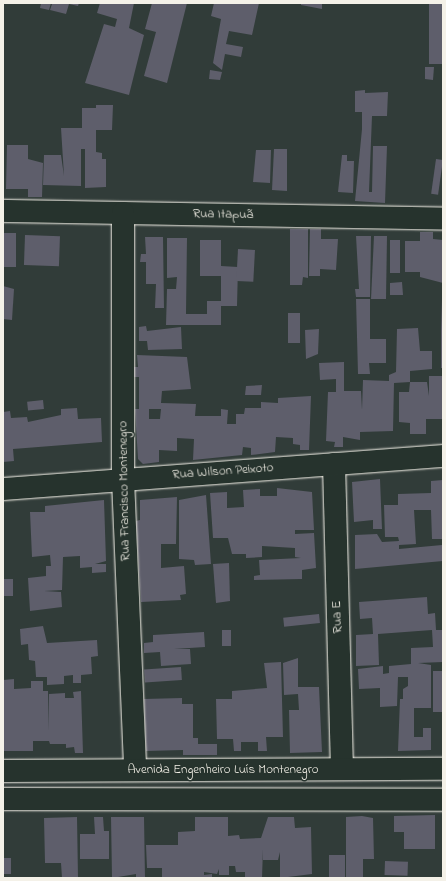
<!DOCTYPE html>
<meta charset="utf-8">
<style>
body{margin:0}
#map{position:relative;width:446px;height:881px;overflow:hidden;background:#313c39;font-family:"Indie Flower",sans-serif}
div>[style]{position:absolute}
[style*='--x']{left:calc(var(--x)*1px);top:calc(var(--y)*1px);width:calc(var(--w)*1px);rotate:calc(var(--a)*1deg)}
.building>*{inset:0;background:#5e5e6b;transform-origin:0 0}
.roads{filter:drop-shadow(0 0 1px #f4f1e8) drop-shadow(0 0 1px #f4f1e8)}
.minor>*{height:22px;margin:-11px;padding:0 11px;transform-origin:11px;border-radius:11px;background:#26332d}
span{translate:-50% -50%;white-space:nowrap;text-align:center;line-height:1.15;-webkit-text-stroke:3px #26332d;paint-order:stroke}
.street-label{font-size:13px;color:#f4f1e8}
.frame{position:absolute;inset:0;border:4px solid #f4f1e8;pointer-events:none}
</style>
<div id="map">
<div class="building">
<i style="clip-path:polygon(41px 3px,51px 3px,49px 10px,40px 8px)"></i>
<i style="clip-path:polygon(68px 3px,79px 3px,78px 6px,69px 4px,66px 14px,50px 10px,52px 4px)"></i>
<i style="clip-path:polygon(100px 3px,134px 3px,129px 28px,144px 35px,129px 95px,85px 83px,104px 24px,115px 27px,117px 19px,97px 13px)"></i>
<i style="clip-path:polygon(152px 3px,187px 3px,167px 83px,144px 76px,156px 32px,145px 29px)"></i>
<i style="clip-path:polygon(214px 3px,259px 3px,252px 35px,229px 31px,226px 44px,243px 47px,241px 57px,225px 54px,222px 70px,213px 63px,221px 19px,211px 16px)"></i>
<i style="clip-path:polygon(301px 3px,322px 3px,322px 9px,301px 5px)"></i>
<i style="left:429px;top:3px;width:14px;height:61px"></i>
<i style="clip-path:polygon(425px 67px,434px 67px,433px 80px,425px 79px)"></i>
<i style="clip-path:polygon(210px 70px,222px 72px,220px 80px,209px 79px)"></i>
<i style="clip-path:polygon(365px 90px,365px 93px,388px 92px,387px 116px,372px 116px,369px 192px,372px 192px,373px 146px,387px 146px,385px 203px,355px 201px,362px 129px,362px 112px,355px 112px,355px 91px)"></i>
<i style="clip-path:polygon(96px 105px,113px 105px,112px 130px,96px 130px,96px 152px,102px 153px,102px 159px,106px 159px,106px 187px,85px 188px,85px 149px,81px 149px,81px 186px,43px 185px,44px 155px,61px 155px,64px 176px,61px 128px,82px 128px,82px 108px,96px 108px)"></i>
<i style="clip-path:polygon(7px 145px,28px 145px,28px 159px,43px 163px,42px 197px,28px 197px,28px 189px,6px 189px)"></i>
<i style="clip-path:polygon(274px 149px,287px 149px,287px 191px,272px 190px)"></i>
<i style="clip-path:polygon(256px 150px,271px 150px,270px 183px,253px 182px)"></i>
<i style="clip-path:polygon(342px 155px,347px 155px,347px 161px,354px 161px,353px 193px,338px 192px)"></i>
<i style="left:436px;top:159px;width:7px;height:35px;rotate:8deg"></i>
<i style="clip-path:polygon(290px 229px,308px 229px,308px 278px,303px 277px,302px 285px,290px 285px)"></i>
<i style="clip-path:polygon(310px 229px,321px 229px,321px 239px,338px 239px,336px 270px,320px 269px,320px 276px,309px 276px)"></i>
<i style="clip-path:polygon(420px 232px,433px 232px,433px 239px,443px 240px,443px 283px,420px 277px,420px 272px,405px 272px,405px 241px,420px 241px)"></i>
<i style="left:3px;top:233px;width:13px;height:34px"></i>
<i style="left:25px;top:235px;width:35px;height:30px;rotate:2deg"></i>
<i style="clip-path:polygon(356px 236px,371px 236px,370px 297px,356px 297px,355px 289px,359px 289px)"></i>
<i style="clip-path:polygon(374px 236px,387px 236px,386px 299px,371px 299px)"></i>
<i style="clip-path:polygon(145px 237px,163px 237px,164px 308px,155px 308px,156px 284px,146px 284px,146px 262px,140px 262px,141px 254px,146px 254px)"></i>
<i style="clip-path:polygon(167px 238px,187px 238px,186px 314px,207px 314px,207px 301px,221px 301px,221px 266px,238px 267px,237px 306px,221px 306px,221px 325px,166px 325px,167px 289px,176px 289px,177px 277px,167px 278px)"></i>
<i style="left:200px;top:240px;width:21px;height:36px"></i>
<i style="left:390px;top:240px;width:10px;height:33px"></i>
<i style="left:238px;top:249px;width:17px;height:32px;rotate:3deg"></i>
<i style="clip-path:polygon(402px 282px,403px 295px,390px 295px,390px 283px)"></i>
<i style="clip-path:polygon(3px 286px,14px 289px,12px 320px,3px 319px)"></i>
<i style="clip-path:polygon(442px 298px,443px 368px,441px 368px,441px 330px)"></i>
<i style="clip-path:polygon(356px 299px,370px 299px,370px 339px,386px 339px,386px 363px,369px 363px,370px 374px,358px 374px)"></i>
<i style="left:288px;top:313px;width:12px;height:30px"></i>
<i style="clip-path:polygon(146px 326px,147px 331px,181px 327px,182px 349px,148px 350px,147px 341px,139px 341px,139px 327px)"></i>
<i style="clip-path:polygon(418px 328px,420px 351px,432px 351px,432px 369px,410px 371px,410px 382px,427px 382px,429px 396px,429px 376px,443px 376px,443px 419px,426px 419px,426px 434px,410px 434px,410px 423px,399px 422px,399px 392px,409px 392px,410px 382px,394px 383px,393px 431px,360px 432px,360px 440px,343px 437px,343px 447px,334px 447px,335px 442px,326px 441px,328px 392px,336px 392px,336px 379px,320px 380px,319px 363px,344px 362px,344px 391px,361px 391px,362px 410px,363px 380px,389px 381px,389px 375px,396px 372px,397px 329px)"></i>
<i style="clip-path:polygon(319px 329px,318px 354px,306px 359px,305px 330px)"></i>
<i style="clip-path:polygon(evenodd,137px 355px,187px 357px,191px 389px,162px 391px,161px 403px,196px 404px,195px 416px,221px 416px,221px 409px,228px 410px,227px 424px,236px 424px,236px 414px,244px 414px,245px 408px,261px 408px,261px 402px,278px 403px,278px 398px,311px 396px,309px 450px,300px 450px,300px 445px,293px 444px,293px 438px,276px 437px,275px 452px,251px 455px,251px 448px,243px 447px,242px 455px,193px 460px,194px 439px,177px 438px,177px 451px,159px 450px,159px 462px,143px 464px,138px 459px,135px 409px,139px 409px,139px 377px,134px 377px,133px 367px,138px 367px,137px 355px,149px 409px,161px 409px,160px 419px,149px 419px,149px 409px)"></i>
<i style="clip-path:polygon(262px 385px,261px 395px,245px 395px,246px 386px)"></i>
<i style="left:43px;top:400px;width:9px;height:16px;rotate:84deg"></i>
<i style="clip-path:polygon(77px 408px,78px 419px,101px 418px,102px 442px,13px 449px,14px 461px,3px 462px,3px 412px,10px 411px,11px 418px,27px 417px,28px 422px,61px 415px,61px 409px)"></i>
<i style="clip-path:polygon(380px 479px,382px 529px,373px 529px,373px 520px,354px 522px,352px 482px)"></i>
<i style="clip-path:polygon(443px 480px,443px 539px,432px 539px,431px 510px,414px 510px,416px 544px,399px 545px,399px 549px,442px 545px,443px 561px,355px 569px,355px 535px,377px 534px,382px 542px,399px 541px,398px 537px,385px 537px,384px 505px,398px 505px,398px 494px,431px 493px,431px 481px)"></i>
<i style="clip-path:polygon(277px 488px,312px 492px,314px 530px,295px 530px,295px 534px,314px 533px,316px 568px,302px 570px,302px 579px,254px 580px,254px 576px,260px 575px,259px 560px,301px 558px,295px 557px,295px 548px,262px 546px,262px 557px,246px 558px,246px 554px,232px 554px,228px 538px,213px 538px,210px 493px,227px 492px,227px 508px,244px 507px,243px 490px,260px 489px,260px 496px,277px 496px)"></i>
<i style="clip-path:polygon(206px 495px,211px 564px,195px 565px,194px 560px,179px 559px,179px 500px)"></i>
<i style="clip-path:polygon(177px 497px,176px 544px,161px 544px,161px 568px,184px 566px,186px 594px,180px 595px,181px 600px,141px 602px,136px 521px,140px 520px,140px 500px)"></i>
<i style="clip-path:polygon(104px 500px,106px 561px,95px 564px,106px 564px,106px 572px,92px 573px,92px 567px,80px 568px,80px 556px,63px 557px,62px 590px,44px 591px,61px 592px,62px 607px,30px 611px,28px 578px,46px 576px,46px 566px,51px 566px,50px 555px,32px 557px,30px 512px,45px 512px,45px 506px)"></i>
<i style="clip-path:polygon(229px 563px,230px 601px,216px 603px,213px 564px)"></i>
<i style="left:13px;top:579px;width:17px;height:10px;rotate:90deg"></i>
<i style="clip-path:polygon(427px 597px,428px 614px,435px 613px,436px 630px,443px 630px,443px 662px,418px 663px,431px 665px,431px 708px,414px 708px,414px 737px,423px 737px,423px 728px,431px 728px,431px 750px,398px 751px,400px 699px,403px 699px,403px 689px,408px 686px,408px 677px,398px 677px,397px 706px,380px 707px,380px 688px,359px 689px,358px 669px,383px 666px,383px 674px,389px 673px,389px 666px,411px 664px,411px 648px,433px 647px,432px 630px,378px 634px,379px 665px,356px 666px,356px 635px,373px 634px,372px 618px,360px 619px,359px 602px)"></i>
<i style="left:319px;top:614px;width:9px;height:36px;rotate:84deg"></i>
<i style="clip-path:polygon(43px 626px,47px 643px,97px 640px,98px 656px,91px 657px,92px 674px,81px 675px,81px 683px,73px 683px,73px 675px,64px 676px,64px 684px,47px 685px,47px 677px,36px 677px,35px 661px,29px 660px,28px 644px,21px 645px,20px 629px)"></i>
<i style="left:222px;top:630px;width:9px;height:16px"></i>
<i style="clip-path:polygon(204px 632px,205px 647px,174px 649px,190px 649px,191px 664px,161px 666px,160px 652px,144px 653px,144px 643px,153px 642px,153px 635px)"></i>
<i style="clip-path:polygon(298px 658px,298px 687px,319px 687px,322px 752px,290px 753px,289px 710px,299px 710px,298px 694px,284px 695px,283px 663px)"></i>
<i style="clip-path:polygon(281px 662px,283px 737px,266px 737px,267px 751px,258px 751px,258px 742px,241px 742px,241px 751px,234px 751px,233px 739px,217px 739px,216px 699px,232px 699px,232px 691px,267px 688px,264px 663px)"></i>
<i style="left:181px;top:667px;width:13px;height:37px;rotate:86deg"></i>
<i style="left:433px;top:671px;width:10px;height:41px"></i>
<i style="clip-path:polygon(14px 679px,14px 689px,31px 688px,31px 681px,43px 681px,43px 691px,48px 691px,49px 731px,49px 694px,65px 693px,65px 698px,74px 698px,73px 692px,81px 691px,83px 753px,75px 753px,74px 747px,66px 748px,66px 744px,50px 744px,49px 741px,33px 741px,33px 751px,3px 751px,3px 680px)"></i>
<i style="clip-path:polygon(182px 698px,182px 704px,193px 704px,193px 738px,198px 738px,198px 744px,217px 744px,217px 755px,183px 755px,183px 750px,146px 751px,144px 699px)"></i>
<i style="clip-path:polygon(435px 815px,435px 849px,404px 849px,404px 832px,394px 832px,394px 816px)"></i>
<i style="clip-path:polygon(362px 816px,373px 818px,374px 859px,363px 859px,363px 877px,346px 877px,346px 817px)"></i>
<i style="clip-path:polygon(77px 817px,78px 878px,62px 878px,61px 863px,45px 863px,44px 818px)"></i>
<i style="clip-path:polygon(94px 817px,103px 817px,104px 831px,109px 831px,109px 859px,80px 859px,80px 834px,95px 834px)"></i>
<i style="clip-path:polygon(111px 817px,144px 817px,145px 878px,136px 878px,136px 874px,112px 878px)"></i>
<i style="clip-path:polygon(195px 817px,228px 817px,228px 836px,239px 835px,240px 839px,261px 838px,268px 817px,294px 817px,295px 828px,311px 827px,312px 874px,280px 878px,280px 852px,278px 860px,263px 860px,263px 849px,262px 878px,245px 878px,245px 872px,236px 872px,235px 866px,229px 866px,229px 875px,219px 875px,219px 869px,217px 874px,204px 872px,204px 875px,212px 874px,212px 878px,162px 878px,162px 868px,147px 868px,146px 845px,178px 845px,178px 832px,195px 831px)"></i>
<i style="left:345px;top:855px;width:22px;height:16px;rotate:90deg"></i>
<i style="left:3px;top:858px;width:8px;height:16px"></i>
<i style="left:385px;top:861px;width:23px;height:14px;rotate:2deg"></i>
</div>
<div class="roads">
<div class="minor">
<i style="--x:3;--y:211;--w:440;--a:1"></i>
<i style="--x:123;--y:213;--w:266;--a:90"></i>
<i style="--x:123;--y:479;--w:291;--a:87.6"></i>
<i style="--x:334;--y:464;--w:305;--a:88.5"></i>
<i style="--x:3;--y:489;--w:441;--a:-4.3"></i>
<i style="--x:3;--y:771;--w:440;--a:-0.3"></i>
<i style="--x:3;--y:799;--w:440;--a:0.1"></i>
</div>
</div>
<div class="street-label">
<span style="left:223px;top:215px;rotate:1deg">Rua Itapuã</span>
<span style="left:223px;top:472px;rotate:-4deg">Rua Wilson Peixoto</span>
<span style="left:125px;top:491px;rotate:-91deg">Rua Francisco Montenegro</span>
<span style="left:338px;top:617px;rotate:-92deg">Rua E</span>
<span style="left:223px;top:770px">Avenida Engenheiro Luís Montenegro</span>
</div>
<div class="frame"></div>
</div>
